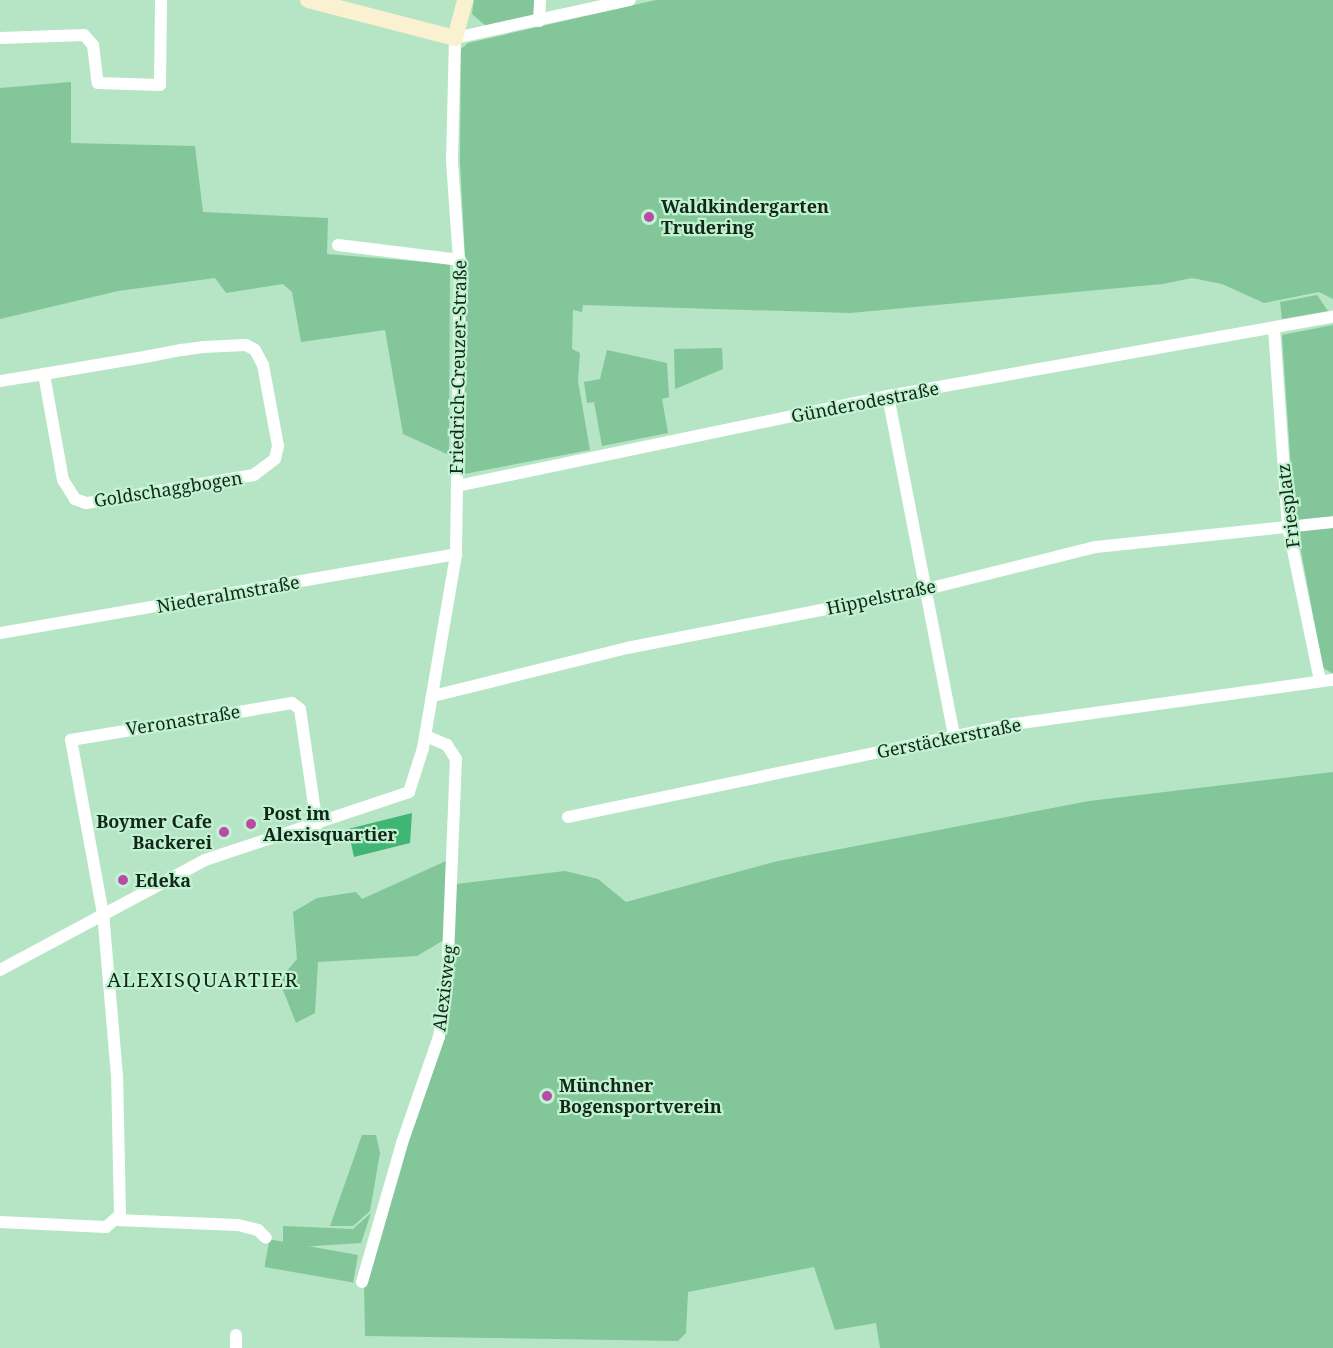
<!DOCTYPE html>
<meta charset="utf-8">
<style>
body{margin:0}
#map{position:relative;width:1333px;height:1348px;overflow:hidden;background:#b5e5c4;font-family:"Noto Serif",serif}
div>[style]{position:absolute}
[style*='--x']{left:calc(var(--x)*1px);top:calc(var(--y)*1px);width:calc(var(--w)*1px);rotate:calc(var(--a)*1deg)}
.green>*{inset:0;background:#82c69a;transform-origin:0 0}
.building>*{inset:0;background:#41b573}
.street>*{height:12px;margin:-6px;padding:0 6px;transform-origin:6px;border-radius:6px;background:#fff}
.secondary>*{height:16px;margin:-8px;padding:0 8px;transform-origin:8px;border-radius:8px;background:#f9f1d0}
.dots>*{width:16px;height:16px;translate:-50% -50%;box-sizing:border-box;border:3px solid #c1f3d1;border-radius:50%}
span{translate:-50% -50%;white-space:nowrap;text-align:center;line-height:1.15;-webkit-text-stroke:4.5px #c1f3d1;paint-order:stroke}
.poi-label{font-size:18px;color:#13261a;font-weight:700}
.left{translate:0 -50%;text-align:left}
.right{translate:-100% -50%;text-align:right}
.street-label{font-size:18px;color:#13261a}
.neighbourhood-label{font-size:20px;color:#13261a;letter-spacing:1.5px}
</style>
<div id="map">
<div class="green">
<i style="clip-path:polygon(474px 0,535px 0,535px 14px,486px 26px,472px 14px)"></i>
<i style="clip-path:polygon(656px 0,1333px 0,1333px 299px,1319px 292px,1264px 303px,1222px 284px,1192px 278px,1163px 284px,850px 313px,583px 305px,582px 312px,573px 310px,572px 349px,580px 353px,578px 381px,590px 450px,464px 474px,466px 276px,460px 161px,461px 49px,468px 43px)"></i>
<i style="clip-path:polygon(71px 82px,71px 143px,195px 146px,203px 212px,328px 218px,327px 254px,450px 264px,449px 455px,403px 434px,385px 330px,301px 342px,292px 292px,283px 284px,226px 293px,215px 278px,118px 291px,0 319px,0 88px)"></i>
<i style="clip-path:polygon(1317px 295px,1328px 311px,1282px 319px,1280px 302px)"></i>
<i style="clip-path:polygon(1333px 325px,1333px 673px,1332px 673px,1323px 668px,1294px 514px,1282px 335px)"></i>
<i style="clip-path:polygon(722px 348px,723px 369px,675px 389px,674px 349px)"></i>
<i style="clip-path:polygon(607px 350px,667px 363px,669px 397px,662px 399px,668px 433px,602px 446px,594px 402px,587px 403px,584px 382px,600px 379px)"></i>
<i style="clip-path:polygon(1333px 772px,1333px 1348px,880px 1348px,876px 1323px,835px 1330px,814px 1267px,688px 1292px,686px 1333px,678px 1341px,365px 1336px,364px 1284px,373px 1246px,450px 1004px,456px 884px,565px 871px,598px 879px,626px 902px,778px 861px,1089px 801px)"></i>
<i style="clip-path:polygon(446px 861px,444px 940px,417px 956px,318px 962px,315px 1013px,296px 1023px,279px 980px,297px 959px,293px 912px,317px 898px,356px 892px,362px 899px)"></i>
<i style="clip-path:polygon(362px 1135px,376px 1135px,380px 1153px,370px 1211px,353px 1226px,330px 1226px)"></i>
<i style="clip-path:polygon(371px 1213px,361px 1243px,283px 1248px,283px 1226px,353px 1229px)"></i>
<i style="left:358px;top:1255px;width:28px;height:90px;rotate:100deg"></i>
</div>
<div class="building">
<i style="clip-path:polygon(412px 813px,410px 843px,354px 857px,348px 829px)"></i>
</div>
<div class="street">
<i style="--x:539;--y:21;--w:21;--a:-87"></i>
<i style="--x:0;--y:38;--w:84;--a:-2"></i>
<i style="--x:84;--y:35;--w:13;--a:48"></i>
<i style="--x:93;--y:45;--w:38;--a:83"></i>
<i style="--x:98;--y:83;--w:62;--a:1.8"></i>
<i style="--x:160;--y:85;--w:85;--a:-89.3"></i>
<i style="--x:338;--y:245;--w:123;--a:7"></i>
<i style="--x:1274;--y:328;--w:198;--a:86"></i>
<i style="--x:1288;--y:526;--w:158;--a:78.3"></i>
<i style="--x:0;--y:381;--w:26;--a:-9"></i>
<i style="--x:26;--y:377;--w:126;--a:-9.6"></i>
<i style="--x:150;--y:356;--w:33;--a:-11"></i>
<i style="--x:182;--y:350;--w:21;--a:-8"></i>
<i style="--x:203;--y:347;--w:43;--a:-2.7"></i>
<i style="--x:246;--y:345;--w:10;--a:29"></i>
<i style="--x:255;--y:350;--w:17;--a:62"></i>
<i style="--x:263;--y:365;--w:82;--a:79.5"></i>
<i style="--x:278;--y:446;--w:13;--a:103"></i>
<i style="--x:275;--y:459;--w:26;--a:143"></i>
<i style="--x:254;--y:475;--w:170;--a:170.5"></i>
<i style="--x:86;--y:503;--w:12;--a:-160"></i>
<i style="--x:75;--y:499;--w:22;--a:-122"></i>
<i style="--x:63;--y:480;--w:108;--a:-100.2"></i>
<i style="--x:888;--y:396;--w:346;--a:79"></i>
<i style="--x:457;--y:486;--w:440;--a:-11.8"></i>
<i style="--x:888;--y:396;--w:452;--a:-10.1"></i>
<i style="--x:0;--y:633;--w:463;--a:-9.8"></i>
<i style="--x:433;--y:696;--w:200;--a:-13.9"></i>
<i style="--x:627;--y:648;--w:306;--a:-11.1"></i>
<i style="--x:927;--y:589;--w:174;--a:-14"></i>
<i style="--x:1096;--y:547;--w:238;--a:-6"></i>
<i style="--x:568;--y:817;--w:456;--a:-11.8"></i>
<i style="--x:1014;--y:724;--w:322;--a:-7.9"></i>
<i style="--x:0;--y:970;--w:233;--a:-28.2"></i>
<i style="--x:205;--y:860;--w:215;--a:-18.4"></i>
<i style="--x:409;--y:792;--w:46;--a:-72.3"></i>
<i style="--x:423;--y:748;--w:197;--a:-80.3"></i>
<i style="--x:456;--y:554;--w:279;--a:-89.2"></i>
<i style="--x:460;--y:275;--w:115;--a:-94"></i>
<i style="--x:452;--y:160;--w:122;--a:-88.6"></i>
<i style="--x:455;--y:38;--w:179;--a:-12.3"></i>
<i style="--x:116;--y:1220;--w:122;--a:2.3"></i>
<i style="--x:238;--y:1225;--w:21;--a:14"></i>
<i style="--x:258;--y:1230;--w:11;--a:45"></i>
<i style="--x:0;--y:1222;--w:106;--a:2.7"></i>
<i style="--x:106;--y:1227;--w:18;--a:-41"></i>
<i style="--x:120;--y:1215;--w:139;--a:-91.2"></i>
<i style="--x:117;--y:1076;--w:163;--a:-94.9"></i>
<i style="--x:103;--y:914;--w:177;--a:-100.4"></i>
<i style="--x:71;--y:740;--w:224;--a:-9.5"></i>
<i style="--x:292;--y:703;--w:10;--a:37"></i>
<i style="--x:300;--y:709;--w:117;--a:81.7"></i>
<i style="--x:362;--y:1282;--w:145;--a:-73.9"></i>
<i style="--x:402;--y:1143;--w:112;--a:-70.8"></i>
<i style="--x:439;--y:1037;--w:56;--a:-81.7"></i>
<i style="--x:447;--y:982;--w:223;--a:-87.7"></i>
<i style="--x:456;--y:759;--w:17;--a:-123"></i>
<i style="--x:447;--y:745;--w:23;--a:-157"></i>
<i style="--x:236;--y:1335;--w:13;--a:90"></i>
</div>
<div class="secondary">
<i style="--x:308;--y:0;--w:152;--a:14.5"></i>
<i style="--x:455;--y:38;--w:39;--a:-75"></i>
</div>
<div class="dots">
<i style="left:649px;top:217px;background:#ba4aa7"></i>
<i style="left:251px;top:824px;background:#ba4aa7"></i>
<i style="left:224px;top:832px;background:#ba4aa7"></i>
<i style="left:123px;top:880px;background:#ba4aa7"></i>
<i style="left:547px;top:1096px;background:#ba4aa7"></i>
</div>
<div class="poi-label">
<span class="left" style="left:661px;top:217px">Waldkindergarten<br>Trudering</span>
<span class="left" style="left:263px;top:824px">Post im<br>Alexisquartier</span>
<span class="right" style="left:212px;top:832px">Boymer Cafe<br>Backerei</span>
<span class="left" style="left:135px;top:880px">Edeka</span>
<span class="left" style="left:559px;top:1096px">Münchner<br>Bogensportverein</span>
</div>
<div class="street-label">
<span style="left:458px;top:367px;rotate:-89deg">Friedrich-Creuzer-Straße</span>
<span style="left:865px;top:402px;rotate:-11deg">Günderodestraße</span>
<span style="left:168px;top:489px;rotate:-9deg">Goldschaggbogen</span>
<span style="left:1288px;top:506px;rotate:-97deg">Friesplatz</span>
<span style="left:228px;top:594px;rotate:-10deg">Niederalmstraße</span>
<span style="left:881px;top:597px;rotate:-12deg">Hippelstraße</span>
<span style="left:183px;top:720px;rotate:-9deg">Veronastraße</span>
<span style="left:949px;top:738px;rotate:-11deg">Gerstäckerstraße</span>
<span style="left:444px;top:988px;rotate:-83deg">Alexisweg</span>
</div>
<div class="neighbourhood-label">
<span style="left:203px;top:979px">ALEXISQUARTIER</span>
</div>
</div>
